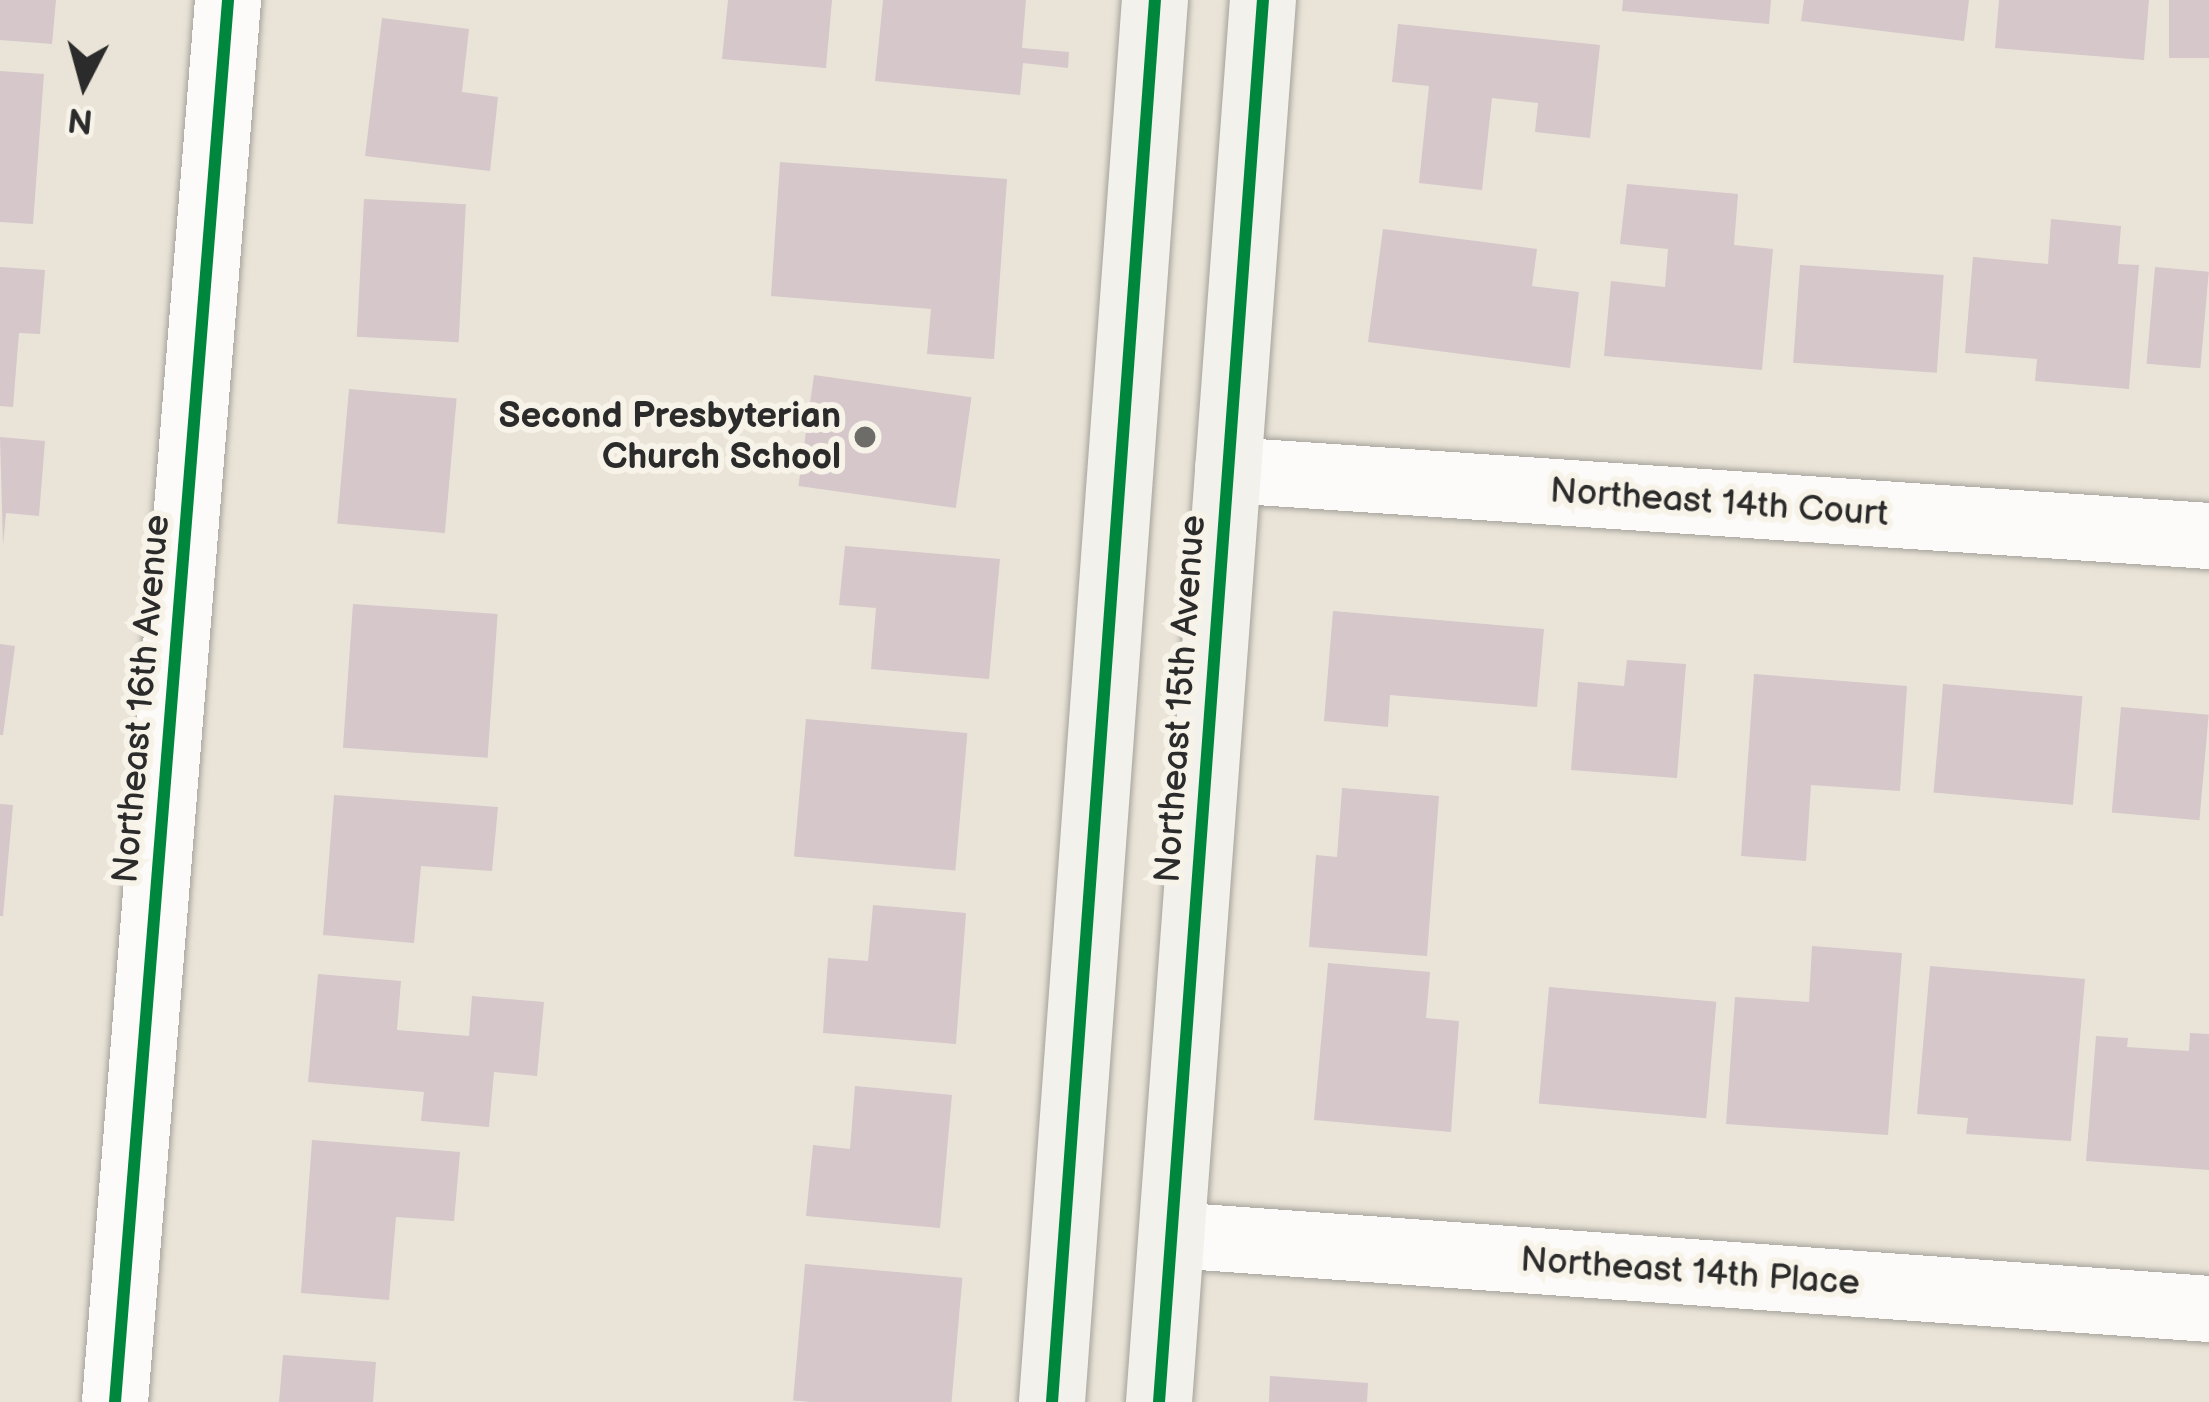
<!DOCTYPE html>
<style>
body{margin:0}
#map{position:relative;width:2209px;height:1402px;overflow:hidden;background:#eae4d8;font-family:"Balsamiq Sans",sans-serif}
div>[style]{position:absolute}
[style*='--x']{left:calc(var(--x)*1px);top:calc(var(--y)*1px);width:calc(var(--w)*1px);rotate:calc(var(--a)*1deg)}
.building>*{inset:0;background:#d5c7ca;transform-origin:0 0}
.roads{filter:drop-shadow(0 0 3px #a5a29b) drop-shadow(0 0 3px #a5a29b)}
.street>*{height:66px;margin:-33px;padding:0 33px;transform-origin:33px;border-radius:33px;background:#fcfbf9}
.secondary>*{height:66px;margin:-33px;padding:0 33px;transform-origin:33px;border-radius:33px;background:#f3f1eb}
.cycleway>*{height:12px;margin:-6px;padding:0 6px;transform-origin:6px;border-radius:6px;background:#00873e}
.dots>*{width:33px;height:33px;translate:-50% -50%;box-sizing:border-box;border:6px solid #f7f3e8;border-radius:50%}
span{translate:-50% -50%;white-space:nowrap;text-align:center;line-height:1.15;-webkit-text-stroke:12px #f7f3e8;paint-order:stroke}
.poi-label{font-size:36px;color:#2b2b2b;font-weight:700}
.right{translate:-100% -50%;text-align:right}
.street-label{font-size:36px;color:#2b2b2b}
.north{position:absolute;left:24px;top:24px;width:120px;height:120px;-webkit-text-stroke:9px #f7f3e8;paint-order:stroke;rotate:186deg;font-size:33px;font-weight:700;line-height:48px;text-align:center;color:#2b2b2b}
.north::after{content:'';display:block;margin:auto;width:42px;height:54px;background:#2b2b2b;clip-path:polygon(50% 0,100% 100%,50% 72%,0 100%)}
</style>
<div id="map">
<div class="building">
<i style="clip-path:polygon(0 0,56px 0,52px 44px,0 40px)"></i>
<i style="clip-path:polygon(728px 0,832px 0,826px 68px,722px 59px)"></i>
<i style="clip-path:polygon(883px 0,1026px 0,1022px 48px,1069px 52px,1068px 68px,1023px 63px,1020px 95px,875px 81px)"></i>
<i style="clip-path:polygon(1623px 0,1771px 0,1769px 24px,1622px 11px)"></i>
<i style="clip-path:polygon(1804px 0,1969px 0,1964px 41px,1801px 21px)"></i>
<i style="clip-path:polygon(1999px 0,2149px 0,2144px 60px,1995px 48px)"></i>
<i style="left:2169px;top:0;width:40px;height:58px"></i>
<i style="clip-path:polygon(382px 18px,469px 29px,462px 92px,498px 97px,490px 171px,365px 156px)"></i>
<i style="clip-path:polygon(1398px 24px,1600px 45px,1590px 138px,1535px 132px,1538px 103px,1492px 98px,1482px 190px,1419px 183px,1429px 86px,1392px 82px)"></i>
<i style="clip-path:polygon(0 71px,44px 74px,33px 224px,0 222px)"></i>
<i style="clip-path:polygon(780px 162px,1007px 179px,994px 359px,927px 354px,931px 309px,771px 296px)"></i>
<i style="clip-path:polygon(1627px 184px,1738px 194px,1734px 245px,1773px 249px,1762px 370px,1604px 356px,1611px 281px,1665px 287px,1668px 249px,1620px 244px)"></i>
<i style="left:364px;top:199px;width:102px;height:138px;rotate:3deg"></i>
<i style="clip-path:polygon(2051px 219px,2121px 226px,2118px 264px,2139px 265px,2129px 389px,2035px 381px,2037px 359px,1965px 353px,1973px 257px,2048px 264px)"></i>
<i style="clip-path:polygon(1383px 229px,1537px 249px,1532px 286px,1579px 292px,1570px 368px,1368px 342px)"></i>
<i style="left:1800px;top:265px;width:144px;height:98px;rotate:4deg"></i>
<i style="clip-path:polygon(0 267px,45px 270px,40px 334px,19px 333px,13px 407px,0 406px)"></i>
<i style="left:2155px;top:267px;width:54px;height:97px;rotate:5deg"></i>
<i style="left:814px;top:375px;width:159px;height:112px;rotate:8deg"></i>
<i style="left:349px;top:389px;width:108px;height:135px;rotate:5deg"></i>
<i style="clip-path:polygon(0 437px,45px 441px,39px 516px,6px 513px,3px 546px)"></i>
<i style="clip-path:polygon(845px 546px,1000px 559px,989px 679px,871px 669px,876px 608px,839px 605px)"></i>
<i style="left:353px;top:604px;width:145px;height:144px;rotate:4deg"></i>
<i style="clip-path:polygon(1333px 611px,1544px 629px,1537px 707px,1390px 695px,1388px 727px,1324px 721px)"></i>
<i style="clip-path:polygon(0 644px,15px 646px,3px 735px,0 735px)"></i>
<i style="clip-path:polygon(1627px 660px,1686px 664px,1677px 778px,1571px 770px,1578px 682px,1624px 686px)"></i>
<i style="clip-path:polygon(1754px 674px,1907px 686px,1900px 791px,1811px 785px,1806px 861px,1741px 856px)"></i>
<i style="left:1943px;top:684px;width:140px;height:109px;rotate:5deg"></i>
<i style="left:2121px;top:707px;width:88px;height:106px;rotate:5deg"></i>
<i style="left:806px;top:719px;width:162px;height:138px;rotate:5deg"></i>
<i style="clip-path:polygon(1342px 788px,1439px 796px,1427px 956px,1309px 947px,1316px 855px,1337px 857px)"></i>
<i style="clip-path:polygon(334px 795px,498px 807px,492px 871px,421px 866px,414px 943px,323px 935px)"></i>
<i style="clip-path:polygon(0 804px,13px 805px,3px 916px,0 916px)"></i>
<i style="clip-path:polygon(873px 905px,966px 913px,956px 1044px,823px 1033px,828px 958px,868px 961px)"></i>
<i style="clip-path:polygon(1812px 946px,1902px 953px,1888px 1135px,1726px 1124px,1735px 997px,1809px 1002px)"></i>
<i style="clip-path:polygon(1328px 963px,1430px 972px,1426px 1018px,1459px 1021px,1451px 1132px,1314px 1120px)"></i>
<i style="clip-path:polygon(1930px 966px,2085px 979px,2071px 1141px,1966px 1134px,1968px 1118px,1917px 1114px)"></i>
<i style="clip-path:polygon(318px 974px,401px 981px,397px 1030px,469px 1036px,472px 996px,544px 1002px,537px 1076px,494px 1072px,489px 1127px,421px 1121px,424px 1092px,308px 1082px)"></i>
<i style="left:1549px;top:987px;width:168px;height:117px;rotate:5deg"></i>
<i style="clip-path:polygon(2190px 1033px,2209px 1034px,2209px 1170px,2086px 1161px,2096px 1036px,2128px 1038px,2127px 1047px,2189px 1051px)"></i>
<i style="clip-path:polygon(855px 1086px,952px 1095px,940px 1228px,806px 1216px,813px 1145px,850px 1149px)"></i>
<i style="clip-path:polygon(312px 1140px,460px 1152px,454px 1221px,396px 1217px,389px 1300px,301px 1293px)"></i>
<i style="left:805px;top:1264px;width:158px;height:137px;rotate:5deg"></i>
<i style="clip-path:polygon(283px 1355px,376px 1362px,373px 1402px,279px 1402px)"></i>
<i style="clip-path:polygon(1270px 1376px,1368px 1383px,1367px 1402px,1269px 1402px)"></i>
</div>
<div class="roads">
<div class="street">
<i style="--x:1228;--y:470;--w:983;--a:3.85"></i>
<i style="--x:1172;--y:1235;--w:1040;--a:4.08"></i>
<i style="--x:115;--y:1402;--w:1407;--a:-85.39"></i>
</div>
<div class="secondary">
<i style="--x:1052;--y:1402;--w:1406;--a:-85.8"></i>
<i style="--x:1159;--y:1402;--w:1406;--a:-85.76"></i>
</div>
</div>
<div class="cycleway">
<i style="--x:115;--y:1402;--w:1407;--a:-85.39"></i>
<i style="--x:1052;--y:1402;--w:1406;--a:-85.8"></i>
<i style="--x:1159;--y:1402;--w:1406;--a:-85.76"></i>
</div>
<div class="dots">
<i style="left:865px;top:437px;background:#6e6c68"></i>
</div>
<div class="poi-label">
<span class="right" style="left:841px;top:437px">Second Presbyterian<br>Church School</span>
</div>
<div class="street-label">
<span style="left:1719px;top:503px;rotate:4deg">Northeast 14th Court</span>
<span style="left:142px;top:699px;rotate:-85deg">Northeast 16th Avenue</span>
<span style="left:1181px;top:699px;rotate:-86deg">Northeast 15th Avenue</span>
<span style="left:1690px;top:1272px;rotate:4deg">Northeast 14th Place</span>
</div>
<div class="north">N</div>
</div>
